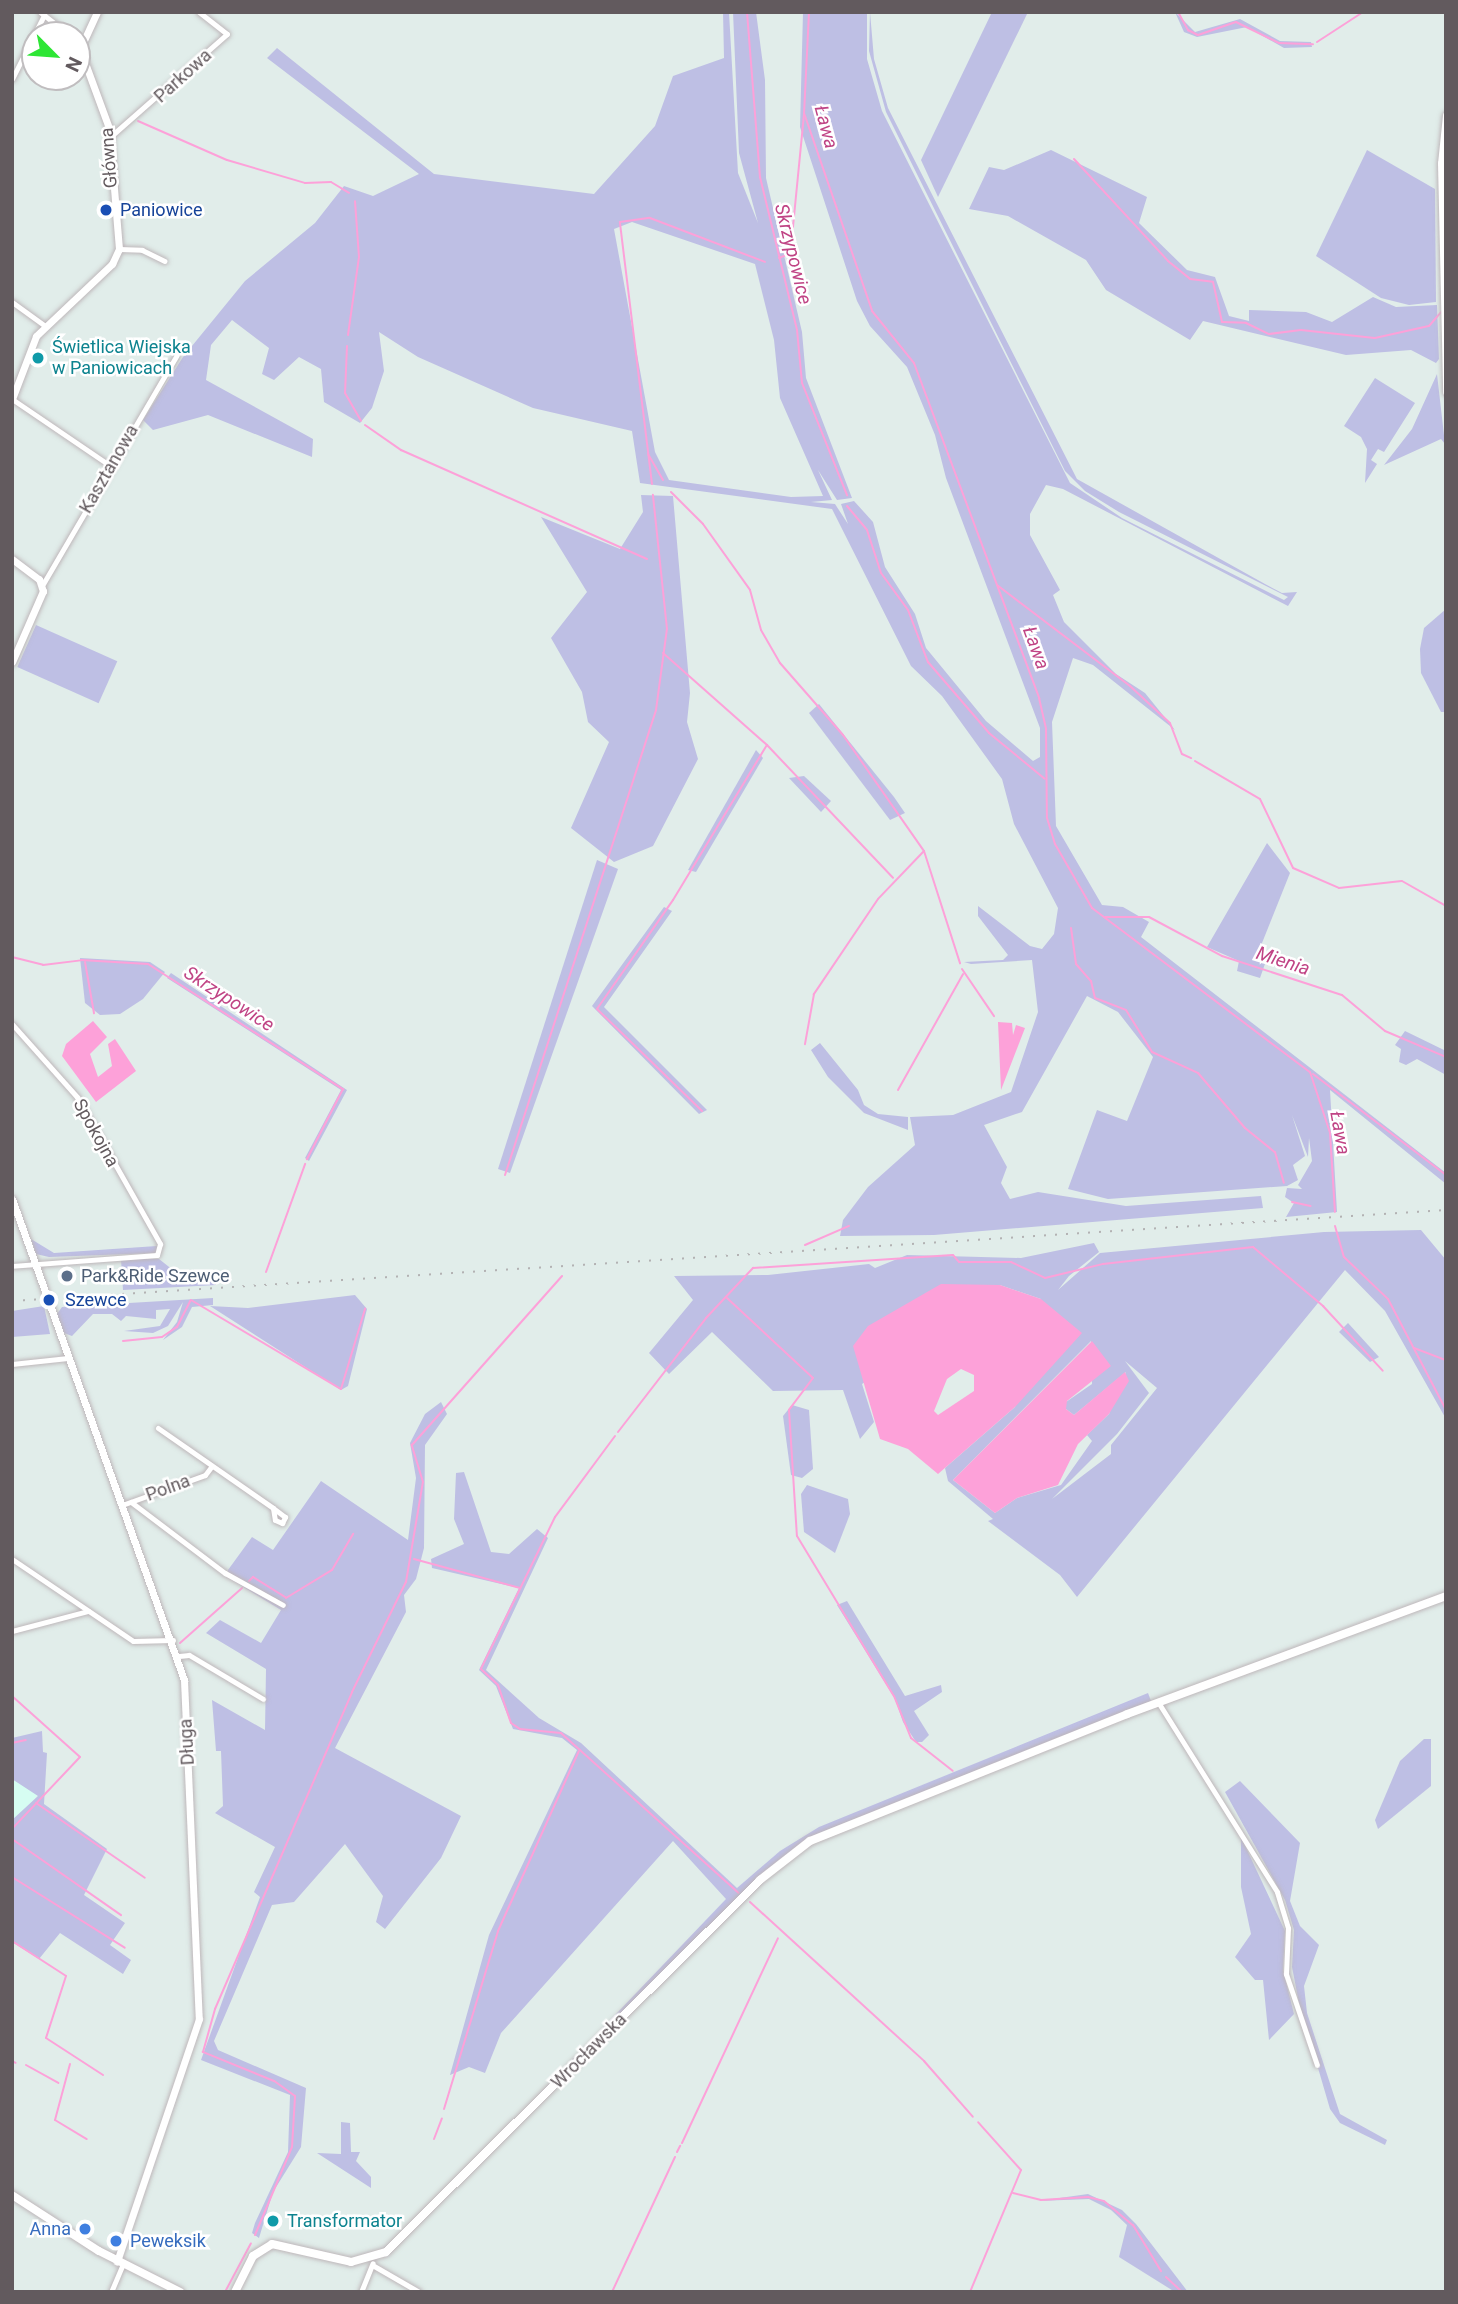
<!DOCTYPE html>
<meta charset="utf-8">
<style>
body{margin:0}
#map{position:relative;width:1458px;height:2304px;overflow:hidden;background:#e1edea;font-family:Roboto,sans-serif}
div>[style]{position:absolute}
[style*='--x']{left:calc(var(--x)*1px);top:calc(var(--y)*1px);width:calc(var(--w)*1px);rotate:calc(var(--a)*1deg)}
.commercial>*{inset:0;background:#d6fdf2}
.green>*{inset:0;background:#bebfe4;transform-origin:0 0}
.water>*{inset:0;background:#fda1d9}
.stream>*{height:2px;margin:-1px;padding:0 1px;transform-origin:1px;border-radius:1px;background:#fda1d9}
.roads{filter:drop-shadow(0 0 2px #beb7ba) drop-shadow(0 0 2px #beb7ba)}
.minor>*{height:5px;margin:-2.5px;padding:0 2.5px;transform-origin:2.5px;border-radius:2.5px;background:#fff}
.tertiary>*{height:7px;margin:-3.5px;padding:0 3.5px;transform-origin:3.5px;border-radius:3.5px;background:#fff}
.secondary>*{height:8px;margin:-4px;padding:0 4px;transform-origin:4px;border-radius:4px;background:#fff}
.rail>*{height:2px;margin-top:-1px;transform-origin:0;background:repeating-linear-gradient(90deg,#b3b2b3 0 2px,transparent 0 11px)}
.dots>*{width:19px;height:19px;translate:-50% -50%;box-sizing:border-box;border:4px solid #fff;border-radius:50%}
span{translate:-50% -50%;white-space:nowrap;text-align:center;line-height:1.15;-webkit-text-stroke:5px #fff;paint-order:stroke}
.street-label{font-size:18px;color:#625a5e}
.transit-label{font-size:18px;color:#164399}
.left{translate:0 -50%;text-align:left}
.culture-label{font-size:18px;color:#0d838f}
.service-label{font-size:18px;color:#4e5e75}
.shop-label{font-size:18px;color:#366cbe}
.right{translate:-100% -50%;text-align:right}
.water-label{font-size:19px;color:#c04485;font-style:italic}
.frame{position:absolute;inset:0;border:14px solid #625a5e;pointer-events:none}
.north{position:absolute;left:21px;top:21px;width:70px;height:70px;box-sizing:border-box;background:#fff;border:2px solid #c0bdbf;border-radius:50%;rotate:115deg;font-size:19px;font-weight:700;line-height:28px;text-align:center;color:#625a5e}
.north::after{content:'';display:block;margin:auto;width:24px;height:32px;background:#2ee635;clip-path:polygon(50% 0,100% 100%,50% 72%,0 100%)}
</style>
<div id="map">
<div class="commercial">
<i style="clip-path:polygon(12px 1779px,38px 1795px,15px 1822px,12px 1820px)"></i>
</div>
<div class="green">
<i style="clip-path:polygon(evenodd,723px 12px,729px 12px,738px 173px,758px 223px,739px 153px,733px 12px,756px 12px,765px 80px,766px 178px,802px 332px,806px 378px,852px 498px,837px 500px,818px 470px,832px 500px,811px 502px,835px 504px,848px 524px,841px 504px,854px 501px,873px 522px,885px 567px,915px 614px,926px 648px,986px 721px,1033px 761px,1040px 757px,1040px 728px,946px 478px,935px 435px,907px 367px,870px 326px,857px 301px,800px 127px,803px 12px,867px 12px,867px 59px,882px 111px,1070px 483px,1122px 518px,1284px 600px,1288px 597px,1119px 512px,1085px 491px,1065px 471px,886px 112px,869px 51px,870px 12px,874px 59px,888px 108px,1077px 479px,1265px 584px,1282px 593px,1297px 592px,1288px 606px,1063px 489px,1046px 485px,1030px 514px,1030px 535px,1060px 590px,1053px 595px,1064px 622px,1116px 674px,1145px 693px,1175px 730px,1093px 665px,1073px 658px,1052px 722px,1056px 826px,1102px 905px,1123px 907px,1149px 922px,1141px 937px,1446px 1173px,1446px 1184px,1330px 1090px,1337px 1212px,1286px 1217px,1294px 1203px,1285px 1197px,1287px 1188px,1302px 1189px,1298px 1185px,1312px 1161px,1309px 1138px,1308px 1157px,1292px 1115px,1305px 1156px,1293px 1165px,1298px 1180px,1287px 1186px,1108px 1199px,1068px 1189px,1097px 1110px,1127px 1121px,1153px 1057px,1118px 1012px,1087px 996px,1022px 1112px,984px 1125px,1007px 1167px,1001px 1183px,1010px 1199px,1038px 1192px,1126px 1206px,1261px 1196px,1263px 1208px,934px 1235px,840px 1236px,843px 1220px,868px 1187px,915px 1145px,910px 1117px,953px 1115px,1011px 1092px,1038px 1012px,1032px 960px,971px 964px,964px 962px,1003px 960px,1008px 955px,978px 916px,978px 906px,1030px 946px,1042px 949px,1054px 934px,1058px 908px,1014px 824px,1002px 779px,942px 696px,911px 666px,832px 509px,640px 483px,632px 431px,533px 408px,418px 357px,379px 332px,384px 371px,372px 408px,360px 423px,324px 402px,321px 369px,299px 357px,274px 380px,262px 374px,269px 348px,232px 320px,211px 345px,206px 380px,313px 439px,312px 457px,208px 415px,153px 430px,143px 420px,183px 357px,245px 281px,315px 223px,344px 186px,373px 196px,419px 174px,267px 58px,277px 48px,434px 174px,594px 194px,655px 126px,673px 76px,724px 58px,723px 12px,632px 222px,755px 264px,774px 340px,780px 398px,823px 496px,791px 497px,669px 480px,655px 452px,614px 229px,632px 222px)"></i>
<i style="clip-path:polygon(992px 12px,1028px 12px,938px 197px,921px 160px)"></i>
<i style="clip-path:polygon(1175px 12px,1195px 32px,1240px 19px,1280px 41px,1311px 42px,1312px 47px,1284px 48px,1247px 27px,1197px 37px,1184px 32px)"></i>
<i style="clip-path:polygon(1051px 150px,1147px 197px,1139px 223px,1187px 270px,1215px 277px,1229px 316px,1249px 321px,1249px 310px,1306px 312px,1332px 322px,1373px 297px,1396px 307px,1437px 305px,1439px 359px,1436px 363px,1411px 350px,1346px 355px,1203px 321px,1190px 340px,1106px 290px,1086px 260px,1008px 216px,969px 209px,989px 167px,1004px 170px)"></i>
<i style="clip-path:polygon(1367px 150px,1435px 189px,1436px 302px,1409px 305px,1381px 298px,1316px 256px)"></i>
<i style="clip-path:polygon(1437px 374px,1445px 444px,1441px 439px,1384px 465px,1412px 429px)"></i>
<i style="clip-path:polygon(1375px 378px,1415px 403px,1384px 452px,1378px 449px,1371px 460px,1377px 464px,1365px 483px,1367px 449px,1361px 437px,1344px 426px)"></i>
<i style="clip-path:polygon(641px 495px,673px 496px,690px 693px,687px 722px,698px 759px,653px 846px,614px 862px,571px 828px,609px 742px,588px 722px,582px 692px,551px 638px,587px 592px,541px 517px,620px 549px,643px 512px)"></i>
<i style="clip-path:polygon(1446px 609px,1446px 712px,1441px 712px,1421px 673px,1420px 649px,1424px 628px)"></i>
<i style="left:36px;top:625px;width:89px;height:46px;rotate:24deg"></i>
<i style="clip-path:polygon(819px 704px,894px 797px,905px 813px,890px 820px,809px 713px)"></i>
<i style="clip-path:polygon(756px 750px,763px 758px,696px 872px,688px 870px)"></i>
<i style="clip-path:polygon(804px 776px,831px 801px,821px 812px,789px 778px)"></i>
<i style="clip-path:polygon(1267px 843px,1290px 873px,1260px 948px,1266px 961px,1260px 978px,1237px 971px,1239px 961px,1207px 947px)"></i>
<i style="clip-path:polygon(597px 860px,618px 869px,510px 1173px,498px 1169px)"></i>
<i style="clip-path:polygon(664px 907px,672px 911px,604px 1007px,707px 1110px,699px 1114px,592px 1006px)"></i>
<i style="clip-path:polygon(80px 958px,150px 962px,165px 972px,143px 999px,120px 1014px,100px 1015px,85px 1003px)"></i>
<i style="clip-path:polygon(171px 973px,347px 1090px,309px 1161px,305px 1158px,341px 1090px,167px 978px)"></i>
<i style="clip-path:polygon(1405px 1031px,1446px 1051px,1446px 1075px,1417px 1059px,1406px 1065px,1399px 1062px,1401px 1049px,1395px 1045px)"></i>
<i style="clip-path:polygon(820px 1043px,858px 1090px,864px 1105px,878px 1114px,908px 1117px,908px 1130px,864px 1113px,828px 1077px,811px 1050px)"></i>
<i style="clip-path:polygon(evenodd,1421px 1230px,1446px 1260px,1446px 1419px,1385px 1311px,1345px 1270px,1077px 1597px,1060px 1575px,988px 1521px,993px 1519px,948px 1481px,945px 1468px,1015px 1407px,1041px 1299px,1000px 1285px,862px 1384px,874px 1422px,860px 1439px,843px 1390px,773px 1391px,712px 1332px,669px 1374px,649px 1353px,693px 1300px,674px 1276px,768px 1275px,869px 1264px,875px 1268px,907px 1255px,1021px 1258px,1094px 1243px,1099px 1252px,1069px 1276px,1058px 1290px,1100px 1253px,1324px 1232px,1421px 1230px,1091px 1341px,1092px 1384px,1066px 1402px,1066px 1409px,1074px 1415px,1126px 1372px,1109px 1414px,1087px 1435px,1092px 1441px,1061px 1485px,1017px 1498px,995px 1513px,953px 1480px,1091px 1341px,1421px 1230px,1125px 1361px,1157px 1388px,1111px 1445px,1111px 1454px,1052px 1499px,1117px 1434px,1149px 1393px,1125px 1361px)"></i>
<i style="clip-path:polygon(31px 1239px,54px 1253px,157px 1246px,156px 1253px,49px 1257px,36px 1254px)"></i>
<i style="clip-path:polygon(121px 1259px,159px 1259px,178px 1274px,216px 1279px,216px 1285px,123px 1290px)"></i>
<i style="clip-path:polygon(355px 1295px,367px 1309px,348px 1386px,341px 1390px,210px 1306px,248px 1308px)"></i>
<i style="clip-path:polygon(213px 1298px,213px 1305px,192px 1307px,182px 1327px,163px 1340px,177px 1322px,183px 1302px,168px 1326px,153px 1333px,124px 1331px,160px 1326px,170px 1309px,156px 1310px,156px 1319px,126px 1316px,121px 1321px,112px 1314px,93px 1314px,72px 1336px,64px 1333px,57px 1314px,62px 1307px)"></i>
<i style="clip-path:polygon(44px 1306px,50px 1334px,12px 1337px,12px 1311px)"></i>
<i style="clip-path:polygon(1348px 1323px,1379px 1357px,1370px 1362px,1339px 1332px)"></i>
<i style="clip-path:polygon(441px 1402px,447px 1414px,425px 1445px,424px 1548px,416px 1579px,404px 1595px,406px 1612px,335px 1748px,461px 1816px,441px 1858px,385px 1929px,376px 1922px,383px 1896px,345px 1844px,294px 1902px,272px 1905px,214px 2041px,218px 2050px,306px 2088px,301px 2147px,273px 2192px,259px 2238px,252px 2233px,255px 2223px,288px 2152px,290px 2095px,201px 2060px,260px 1897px,254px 1892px,275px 1847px,215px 1813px,223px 1806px,221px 1751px,216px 1751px,212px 1700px,265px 1730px,266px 1669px,206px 1633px,220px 1620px,261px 1643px,281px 1610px,227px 1577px,228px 1570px,252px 1537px,273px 1550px,321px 1481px,408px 1540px,416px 1478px,410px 1443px,425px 1414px)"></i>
<i style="clip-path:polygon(792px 1405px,809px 1410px,813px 1469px,802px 1478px,791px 1475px,783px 1416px)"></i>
<i style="clip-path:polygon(464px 1472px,491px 1552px,509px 1554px,537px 1529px,548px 1538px,486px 1670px,539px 1718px,581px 1743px,737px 1888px,780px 1851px,819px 1827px,1148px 1693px,1151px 1701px,801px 1844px,758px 1878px,511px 2124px,726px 1899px,673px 1841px,501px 2033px,485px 2073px,469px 2067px,450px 2075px,489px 1935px,577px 1750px,562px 1738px,513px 1729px,496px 1686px,479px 1670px,519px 1588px,432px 1568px,431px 1559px,464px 1544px,454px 1519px,456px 1473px)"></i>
<i style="clip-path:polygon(807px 1485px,848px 1499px,850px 1514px,835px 1553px,804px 1532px,801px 1494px)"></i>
<i style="clip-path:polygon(847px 1601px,905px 1696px,941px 1685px,942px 1692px,914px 1711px,929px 1735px,922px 1742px,916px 1742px,903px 1722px,895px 1699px,837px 1605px)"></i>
<i style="clip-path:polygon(42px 1731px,43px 1752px,47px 1753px,44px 1804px,107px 1849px,84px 1895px,125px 1923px,110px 1945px,131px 1960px,123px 1974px,60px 1933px,39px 1959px,12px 1942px,12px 1820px,38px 1796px,12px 1779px,12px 1738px)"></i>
<i style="clip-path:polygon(1424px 1739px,1431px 1739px,1431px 1786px,1378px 1829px,1375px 1820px,1400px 1761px)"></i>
<i style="clip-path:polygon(1240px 1781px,1300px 1843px,1290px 1901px,1300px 1926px,1319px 1945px,1304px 1986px,1307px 2013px,1340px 2114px,1387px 2140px,1385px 2145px,1340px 2123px,1330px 2109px,1299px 2003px,1292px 1967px,1294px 1930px,1285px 1900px,1225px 1792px)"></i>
<i style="clip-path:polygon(1241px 1837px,1285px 1931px,1283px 1970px,1294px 2014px,1269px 2040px,1263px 1980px,1255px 1980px,1235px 1957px,1251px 1934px,1241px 1887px)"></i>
<i style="clip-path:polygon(341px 2122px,350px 2123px,351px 2152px,360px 2152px,356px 2161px,371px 2177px,371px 2188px,317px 2153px,341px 2154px)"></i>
<i style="clip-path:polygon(1088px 2194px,1122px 2210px,1136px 2224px,1188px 2292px,1175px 2292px,1119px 2257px,1127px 2225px,1111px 2210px,1089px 2199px,1038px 2201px)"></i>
</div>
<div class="water">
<i style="clip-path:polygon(93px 1021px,107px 1037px,90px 1054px,98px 1077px,112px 1066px,108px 1044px,115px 1039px,136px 1071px,96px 1102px,62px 1056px,66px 1044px)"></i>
<i style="clip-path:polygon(998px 1022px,1012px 1023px,1013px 1035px,1016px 1025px,1025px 1028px,1001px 1090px)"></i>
<i style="clip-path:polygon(evenodd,941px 1284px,1000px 1285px,1041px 1299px,1082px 1333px,1015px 1407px,938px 1474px,908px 1449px,880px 1439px,853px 1346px,868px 1326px,941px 1284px,961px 1369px,974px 1375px,974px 1391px,938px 1415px,934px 1411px,947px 1379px,961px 1369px)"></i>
<i style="clip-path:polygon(1092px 1341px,1111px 1366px,1067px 1401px,1066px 1409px,1074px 1415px,1125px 1372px,1129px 1381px,1109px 1414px,1078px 1444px,1058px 1485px,1017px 1498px,995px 1513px,953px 1480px)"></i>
</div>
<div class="stream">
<i style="--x:747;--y:12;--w:166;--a:85.5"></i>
<i style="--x:760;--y:177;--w:157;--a:76.4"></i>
<i style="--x:797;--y:330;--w:53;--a:84.6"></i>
<i style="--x:802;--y:383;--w:121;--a:68.1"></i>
<i style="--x:809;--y:12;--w:101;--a:92.8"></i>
<i style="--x:804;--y:113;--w:209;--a:71"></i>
<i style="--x:872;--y:311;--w:67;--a:51.1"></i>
<i style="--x:914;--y:363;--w:358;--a:69.5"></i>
<i style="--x:1039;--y:698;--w:32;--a:77"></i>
<i style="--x:1046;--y:729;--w:89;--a:89.4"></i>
<i style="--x:1047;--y:818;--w:27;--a:73"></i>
<i style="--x:1055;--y:844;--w:74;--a:60"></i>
<i style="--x:1092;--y:908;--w:273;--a:37"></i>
<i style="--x:1310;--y:1072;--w:64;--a:71.8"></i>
<i style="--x:1330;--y:1133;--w:79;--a:86.4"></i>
<i style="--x:1178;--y:12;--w:21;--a:61"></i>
<i style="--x:1188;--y:30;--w:11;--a:27"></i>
<i style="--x:1198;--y:35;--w:40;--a:-18.9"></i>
<i style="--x:1236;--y:22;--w:48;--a:26"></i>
<i style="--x:1279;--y:43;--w:34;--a:2"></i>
<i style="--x:1317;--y:42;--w:55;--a:-33.1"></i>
<i style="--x:138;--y:121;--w:97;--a:23.7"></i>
<i style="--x:227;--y:160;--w:81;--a:16.4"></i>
<i style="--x:305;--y:183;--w:26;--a:-2"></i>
<i style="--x:331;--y:182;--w:21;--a:31"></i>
<i style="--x:1074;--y:159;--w:139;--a:47.3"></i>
<i style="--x:1168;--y:261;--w:28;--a:39"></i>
<i style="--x:1190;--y:279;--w:23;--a:7"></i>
<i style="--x:1213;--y:282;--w:41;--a:77.3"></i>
<i style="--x:1222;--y:322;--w:24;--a:2"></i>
<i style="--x:1246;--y:323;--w:25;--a:26"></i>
<i style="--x:1269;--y:334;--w:32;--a:-7"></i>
<i style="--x:1301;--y:330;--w:74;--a:6.2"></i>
<i style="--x:1375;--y:338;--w:55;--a:-12.5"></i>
<i style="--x:1429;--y:326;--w:18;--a:-49"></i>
<i style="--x:779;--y:258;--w:11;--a:-22"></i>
<i style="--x:789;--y:254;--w:7;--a:-74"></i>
<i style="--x:791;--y:247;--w:134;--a:-84.4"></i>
<i style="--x:348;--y:335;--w:79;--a:-82"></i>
<i style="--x:359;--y:257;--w:56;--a:-94.1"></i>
<i style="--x:347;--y:346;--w:47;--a:92.4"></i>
<i style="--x:345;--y:393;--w:32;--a:60"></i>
<i style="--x:365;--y:425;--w:44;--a:34.8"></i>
<i style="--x:401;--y:450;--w:269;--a:23.9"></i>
<i style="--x:648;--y:454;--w:30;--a:60"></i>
<i style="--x:652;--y:484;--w:264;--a:-97"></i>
<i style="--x:620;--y:222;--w:30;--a:-8"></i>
<i style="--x:650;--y:218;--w:123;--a:20.9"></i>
<i style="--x:671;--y:492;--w:45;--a:45"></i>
<i style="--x:703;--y:524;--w:81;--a:54.5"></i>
<i style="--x:750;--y:590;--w:41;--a:74.6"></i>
<i style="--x:761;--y:630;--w:38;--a:60"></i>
<i style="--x:780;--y:663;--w:96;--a:48.8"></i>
<i style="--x:843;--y:735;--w:141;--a:55.1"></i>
<i style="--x:924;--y:851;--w:66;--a:133.8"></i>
<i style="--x:878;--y:899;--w:115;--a:124"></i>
<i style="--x:814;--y:994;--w:51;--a:100.2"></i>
<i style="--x:847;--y:506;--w:31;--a:50"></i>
<i style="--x:867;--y:530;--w:45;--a:72"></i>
<i style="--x:881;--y:573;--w:46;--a:53.9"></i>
<i style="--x:908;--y:610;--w:56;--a:69"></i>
<i style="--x:928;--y:662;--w:94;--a:49.3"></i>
<i style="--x:989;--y:733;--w:72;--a:39.4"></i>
<i style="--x:997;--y:585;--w:167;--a:37.2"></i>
<i style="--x:1130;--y:686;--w:54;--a:42.8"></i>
<i style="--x:1170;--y:723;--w:33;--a:69"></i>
<i style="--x:1182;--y:754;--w:10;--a:24"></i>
<i style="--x:663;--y:653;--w:139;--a:41.5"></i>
<i style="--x:767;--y:745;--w:183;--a:46.5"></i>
<i style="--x:1195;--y:761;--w:75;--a:30.3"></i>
<i style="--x:1260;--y:799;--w:76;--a:64.4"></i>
<i style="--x:1293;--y:868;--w:50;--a:23.5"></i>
<i style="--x:1339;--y:888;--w:63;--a:-6.3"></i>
<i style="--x:1402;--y:881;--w:51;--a:29.6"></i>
<i style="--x:924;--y:851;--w:118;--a:72.2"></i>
<i style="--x:1105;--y:917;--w:44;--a:0"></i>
<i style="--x:1149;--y:917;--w:83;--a:28.1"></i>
<i style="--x:1222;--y:956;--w:126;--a:18"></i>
<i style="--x:1342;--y:995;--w:56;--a:39.9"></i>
<i style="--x:1385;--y:1031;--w:66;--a:23.1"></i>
<i style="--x:1071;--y:928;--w:36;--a:82"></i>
<i style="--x:1076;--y:964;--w:23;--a:49"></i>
<i style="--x:1091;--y:981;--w:17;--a:77"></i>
<i style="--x:1095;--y:998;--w:33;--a:21"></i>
<i style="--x:1126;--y:1010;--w:49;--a:58.2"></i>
<i style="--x:1152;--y:1052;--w:51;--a:24.5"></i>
<i style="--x:1198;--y:1073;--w:72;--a:49.5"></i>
<i style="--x:1245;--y:1128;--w:38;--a:39"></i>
<i style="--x:1275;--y:1152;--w:32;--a:74"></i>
<i style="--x:12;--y:957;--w:32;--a:14"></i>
<i style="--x:43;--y:965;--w:38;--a:-7"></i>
<i style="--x:81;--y:960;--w:67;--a:3.4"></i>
<i style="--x:148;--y:964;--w:232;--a:32.7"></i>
<i style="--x:343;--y:1089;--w:79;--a:117.2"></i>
<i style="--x:85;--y:962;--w:52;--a:80"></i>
<i style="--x:962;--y:969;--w:57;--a:55.8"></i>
<i style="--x:1313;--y:1074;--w:167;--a:37.2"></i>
<i style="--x:898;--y:1090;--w:133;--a:-60.7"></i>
<i style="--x:702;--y:1111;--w:146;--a:-135.8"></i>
<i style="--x:597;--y:1009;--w:133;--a:-55.1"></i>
<i style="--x:673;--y:900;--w:181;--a:-58.8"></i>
<i style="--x:505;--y:1175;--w:489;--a:-72"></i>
<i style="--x:656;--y:710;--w:82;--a:-82.3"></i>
<i style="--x:667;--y:629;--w:135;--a:-96"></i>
<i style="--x:1292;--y:1202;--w:19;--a:12"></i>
<i style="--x:1335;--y:1226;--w:32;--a:74"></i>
<i style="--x:1344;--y:1257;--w:61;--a:43.7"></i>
<i style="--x:1388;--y:1299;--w:125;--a:62.4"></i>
<i style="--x:805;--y:1245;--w:48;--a:-23.4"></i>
<i style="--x:266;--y:1272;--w:115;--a:-70.1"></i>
<i style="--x:727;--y:1298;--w:117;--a:42.9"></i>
<i style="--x:813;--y:1378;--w:40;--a:127"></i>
<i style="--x:789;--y:1410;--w:126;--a:86.4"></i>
<i style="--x:797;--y:1536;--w:187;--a:58.8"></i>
<i style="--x:894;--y:1696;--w:45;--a:68"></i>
<i style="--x:911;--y:1738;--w:53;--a:38.2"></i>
<i style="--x:123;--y:1341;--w:39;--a:-6"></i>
<i style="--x:162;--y:1337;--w:18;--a:-34"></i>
<i style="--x:177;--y:1327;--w:30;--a:-63"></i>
<i style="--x:191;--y:1300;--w:174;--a:30.7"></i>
<i style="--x:341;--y:1389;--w:84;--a:-73.3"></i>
<i style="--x:1414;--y:1348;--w:34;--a:21"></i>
<i style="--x:618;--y:1432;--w:144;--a:-52.3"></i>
<i style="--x:706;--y:1318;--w:69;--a:-46.8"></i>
<i style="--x:753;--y:1268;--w:200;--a:-3.7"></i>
<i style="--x:953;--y:1255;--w:9;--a:49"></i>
<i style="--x:959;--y:1262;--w:52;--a:0"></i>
<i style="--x:1011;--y:1262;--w:38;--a:25"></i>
<i style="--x:1045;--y:1278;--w:60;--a:-13.6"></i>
<i style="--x:1103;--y:1264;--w:151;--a:-6.5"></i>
<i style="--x:1253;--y:1247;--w:92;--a:40.1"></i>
<i style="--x:1323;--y:1306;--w:88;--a:47.3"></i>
<i style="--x:615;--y:1436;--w:101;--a:126.5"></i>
<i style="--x:555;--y:1517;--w:169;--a:116"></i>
<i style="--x:481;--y:1669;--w:23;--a:43"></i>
<i style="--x:498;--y:1685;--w:40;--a:71.1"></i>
<i style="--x:511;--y:1723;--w:11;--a:34"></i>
<i style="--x:520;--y:1729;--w:41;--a:5.6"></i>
<i style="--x:561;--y:1733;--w:239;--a:42"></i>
<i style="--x:414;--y:1559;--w:110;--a:15.3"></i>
<i style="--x:249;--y:1581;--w:6;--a:-45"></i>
<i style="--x:253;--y:1577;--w:39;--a:32"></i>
<i style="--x:286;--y:1598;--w:54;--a:-31.3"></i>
<i style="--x:332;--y:1570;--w:42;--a:-59.7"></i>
<i style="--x:180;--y:1643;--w:83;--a:-41.6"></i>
<i style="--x:12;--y:1696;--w:91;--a:41.9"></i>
<i style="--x:80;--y:1757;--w:99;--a:133.4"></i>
<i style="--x:12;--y:1743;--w:14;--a:-12"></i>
<i style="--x:36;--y:1803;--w:132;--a:34.5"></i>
<i style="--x:12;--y:1839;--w:133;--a:34.9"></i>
<i style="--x:12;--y:1877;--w:133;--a:32.1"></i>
<i style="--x:750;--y:1902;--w:236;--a:42.4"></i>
<i style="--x:924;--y:2061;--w:74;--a:48.8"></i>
<i style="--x:12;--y:1941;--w:64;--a:32.9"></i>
<i style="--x:66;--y:1976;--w:65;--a:107.9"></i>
<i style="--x:46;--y:2038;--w:68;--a:33"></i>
<i style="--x:12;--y:2061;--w:4;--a:27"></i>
<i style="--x:70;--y:2064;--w:58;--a:105"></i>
<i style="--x:55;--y:2120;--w:37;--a:31"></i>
<i style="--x:26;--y:2065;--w:37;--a:29"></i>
<i style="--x:444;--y:2109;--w:186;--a:-73.1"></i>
<i style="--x:498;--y:1931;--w:197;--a:-65.8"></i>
<i style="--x:434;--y:2139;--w:22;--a:-69"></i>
<i style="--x:682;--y:2143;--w:226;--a:-64.9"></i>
<i style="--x:677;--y:2152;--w:7;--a:-63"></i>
<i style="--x:1013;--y:2193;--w:29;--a:14"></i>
<i style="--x:1041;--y:2200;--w:47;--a:-3.7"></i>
<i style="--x:1088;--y:2197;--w:16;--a:14"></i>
<i style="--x:1104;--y:2201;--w:38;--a:40"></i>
<i style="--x:1133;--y:2225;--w:54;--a:58.7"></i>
<i style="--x:255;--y:2235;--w:95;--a:-67.2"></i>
<i style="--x:292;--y:2147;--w:51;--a:-86.6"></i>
<i style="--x:295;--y:2096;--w:26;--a:-144"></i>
<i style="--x:274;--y:2081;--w:77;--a:-157.8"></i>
<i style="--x:203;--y:2052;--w:45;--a:-74.4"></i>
<i style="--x:215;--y:2009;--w:345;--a:-66.6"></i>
<i style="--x:352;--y:1692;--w:123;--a:-63.9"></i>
<i style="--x:406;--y:1582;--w:101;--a:-80.4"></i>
<i style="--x:423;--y:1482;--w:39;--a:-107"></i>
<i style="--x:412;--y:1445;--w:226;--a:-48.4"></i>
<i style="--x:1166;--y:2277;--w:22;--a:43"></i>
<i style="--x:225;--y:2292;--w:55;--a:-62"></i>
<i style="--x:612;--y:2292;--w:149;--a:-65"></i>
<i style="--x:970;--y:2292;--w:132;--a:-67.3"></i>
<i style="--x:1021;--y:2170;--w:64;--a:-131.9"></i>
</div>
<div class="roads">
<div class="minor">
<i style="--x:40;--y:12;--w:37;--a:38"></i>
<i style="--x:12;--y:79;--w:72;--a:-63.4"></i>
<i style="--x:110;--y:137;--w:156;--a:-41.4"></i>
<i style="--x:227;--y:34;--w:36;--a:-142"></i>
<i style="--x:119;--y:249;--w:23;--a:2"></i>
<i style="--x:142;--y:250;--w:25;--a:26"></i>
<i style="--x:12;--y:302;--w:41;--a:36"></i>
<i style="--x:12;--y:399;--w:117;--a:34.2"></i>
<i style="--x:43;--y:584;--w:265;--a:-59.7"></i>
<i style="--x:12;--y:1024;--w:98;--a:48.3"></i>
<i style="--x:77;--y:1097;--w:169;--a:60.5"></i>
<i style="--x:160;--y:1244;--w:11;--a:105"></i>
<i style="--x:157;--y:1255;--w:145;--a:175.7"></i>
<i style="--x:12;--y:1364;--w:56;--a:-6.1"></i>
<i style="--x:158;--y:1428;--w:140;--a:34.8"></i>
<i style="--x:273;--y:1508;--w:12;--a:81"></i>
<i style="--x:275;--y:1520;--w:8;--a:23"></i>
<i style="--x:282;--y:1523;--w:7;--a:-63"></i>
<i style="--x:285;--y:1517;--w:15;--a:-143"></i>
<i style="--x:131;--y:1502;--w:118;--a:37.1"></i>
<i style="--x:225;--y:1573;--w:66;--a:28.9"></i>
<i style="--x:122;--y:1505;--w:88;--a:-19.9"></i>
<i style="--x:205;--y:1475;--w:10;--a:-53"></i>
<i style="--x:12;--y:1559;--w:146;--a:34.1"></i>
<i style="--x:133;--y:1641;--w:40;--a:-1.4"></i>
<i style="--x:12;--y:1631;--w:79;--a:-14.7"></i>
<i style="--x:179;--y:1656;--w:10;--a:-6"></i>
<i style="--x:189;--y:1655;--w:86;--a:30.7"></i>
<i style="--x:1158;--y:1702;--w:224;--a:57.9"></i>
<i style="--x:1277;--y:1892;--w:38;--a:73"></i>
<i style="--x:1288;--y:1928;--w:46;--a:92.5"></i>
<i style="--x:1286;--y:1974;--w:96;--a:71.2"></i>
<i style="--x:374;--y:2266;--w:52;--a:30"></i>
<i style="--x:111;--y:2292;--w:30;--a:-67"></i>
<i style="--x:361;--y:2292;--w:31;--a:-68"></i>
</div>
<div class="tertiary">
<i style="--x:1446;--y:115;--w:48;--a:95.9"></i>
<i style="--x:1441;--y:163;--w:229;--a:88.7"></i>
<i style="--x:12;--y:399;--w:67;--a:-69.1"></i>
<i style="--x:36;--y:336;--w:105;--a:-43.5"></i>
<i style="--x:112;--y:264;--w:17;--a:-65"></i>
<i style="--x:119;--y:249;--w:121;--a:-94.7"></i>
<i style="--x:109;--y:128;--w:84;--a:-110.2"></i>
<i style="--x:80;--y:49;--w:41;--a:-65.3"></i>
<i style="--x:12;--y:559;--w:34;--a:37"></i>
<i style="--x:39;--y:579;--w:13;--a:72"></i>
<i style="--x:43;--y:591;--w:77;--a:113.6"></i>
<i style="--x:12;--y:1199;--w:511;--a:70.32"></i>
<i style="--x:184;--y:1680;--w:339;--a:87.5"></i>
<i style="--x:199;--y:2019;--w:256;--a:108.7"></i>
</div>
<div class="secondary">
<i style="--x:12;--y:2195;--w:103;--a:32.8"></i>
<i style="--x:99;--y:2251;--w:91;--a:26.8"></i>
<i style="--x:235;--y:2292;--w:40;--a:-63.4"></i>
<i style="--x:253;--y:2256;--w:22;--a:-32"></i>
<i style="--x:272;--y:2244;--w:81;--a:12.8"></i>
<i style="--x:351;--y:2262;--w:36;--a:-16"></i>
<i style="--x:386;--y:2252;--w:528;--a:-44.85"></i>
<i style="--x:760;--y:1880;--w:63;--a:-38"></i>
<i style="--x:810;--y:1841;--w:341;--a:-21.8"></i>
<i style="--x:1127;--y:1714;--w:340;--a:-20.3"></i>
</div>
</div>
<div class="rail">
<i style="--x:12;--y:1301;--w:1437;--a:-3.63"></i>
</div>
<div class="dots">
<i style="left:106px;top:210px;background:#1a4fb4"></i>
<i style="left:38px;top:358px;background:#0f9aa8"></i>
<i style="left:67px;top:1276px;background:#5c6f8a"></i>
<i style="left:49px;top:1300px;background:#1a4fb4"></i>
<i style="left:273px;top:2221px;background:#0f9aa8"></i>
<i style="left:85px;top:2229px;background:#3f7fe0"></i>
<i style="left:116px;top:2241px;background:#3f7fe0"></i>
</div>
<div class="street-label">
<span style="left:183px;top:76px;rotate:-42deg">Parkowa</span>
<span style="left:109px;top:158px;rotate:-94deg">Główna</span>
<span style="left:109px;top:469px;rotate:-60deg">Kasztanowa</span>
<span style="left:96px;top:1133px;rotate:61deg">Spokojna</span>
<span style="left:168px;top:1488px;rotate:-20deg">Polna</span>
<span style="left:187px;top:1742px;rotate:-93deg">Długa</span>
<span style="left:589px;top:2051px;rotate:-45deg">Wrocławska</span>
</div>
<div class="transit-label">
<span class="left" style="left:120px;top:210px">Paniowice</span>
<span class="left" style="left:65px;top:1300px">Szewce</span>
</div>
<div class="culture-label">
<span class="left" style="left:52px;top:358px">Świetlica Wiejska<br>w Paniowicach</span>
<span class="left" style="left:287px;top:2221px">Transformator</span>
</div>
<div class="service-label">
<span class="left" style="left:81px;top:1276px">Park&amp;Ride Szewce</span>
</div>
<div class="shop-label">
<span class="right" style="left:71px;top:2229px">Anna</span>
<span class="left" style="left:130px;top:2241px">Peweksik</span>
</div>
<div class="water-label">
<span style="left:826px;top:127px;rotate:75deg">Ława</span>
<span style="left:793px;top:254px;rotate:76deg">Skrzypowice</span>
<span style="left:1036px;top:648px;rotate:70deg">Ława</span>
<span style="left:1283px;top:961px;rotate:18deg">Mienia</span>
<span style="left:229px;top:999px;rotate:33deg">Skrzypowice</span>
<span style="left:1340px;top:1133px;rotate:80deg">Ława</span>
</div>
<div class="frame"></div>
<div class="north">N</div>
</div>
